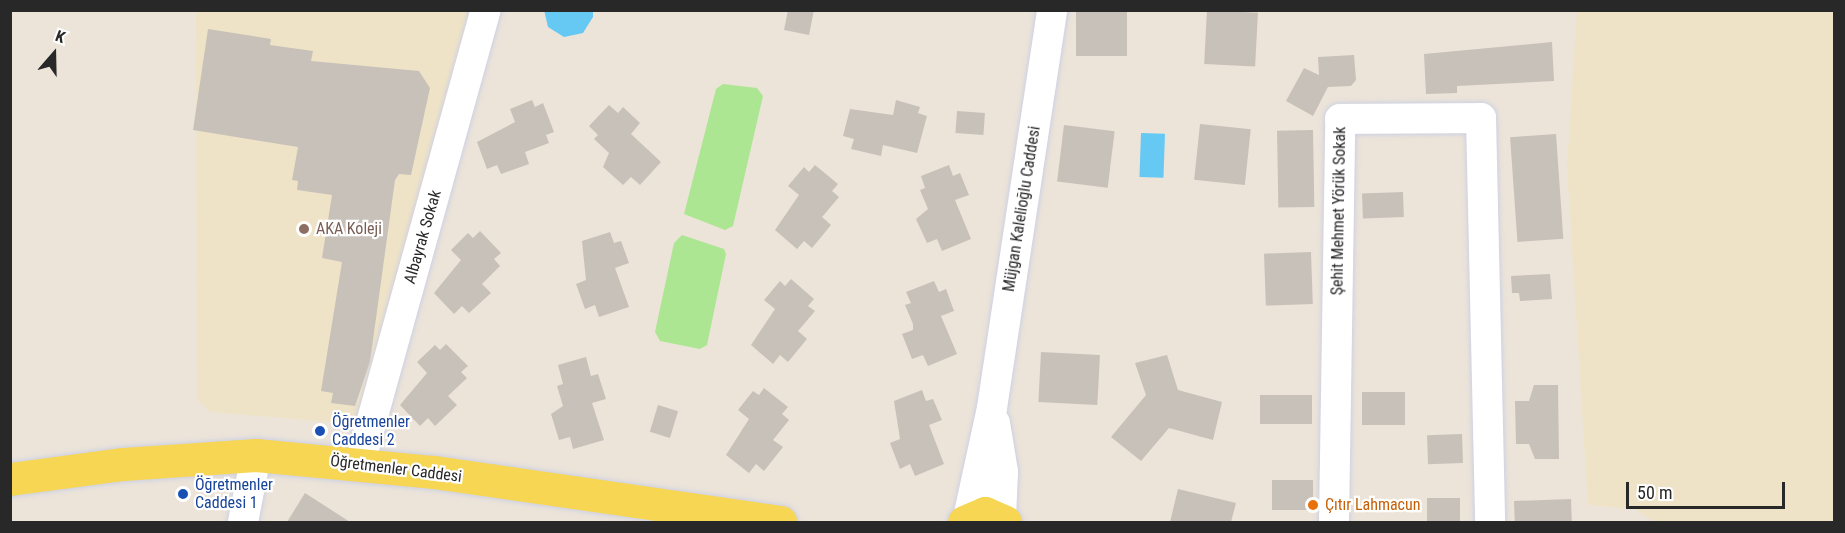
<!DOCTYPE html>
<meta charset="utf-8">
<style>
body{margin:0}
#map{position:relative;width:1845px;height:533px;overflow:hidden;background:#ece4d9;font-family:"Roboto Condensed",sans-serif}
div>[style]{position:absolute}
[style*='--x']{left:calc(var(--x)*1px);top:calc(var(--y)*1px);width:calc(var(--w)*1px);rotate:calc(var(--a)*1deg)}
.education>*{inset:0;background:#efe3c7}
.green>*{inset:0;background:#ace692}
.water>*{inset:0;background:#66c9f4;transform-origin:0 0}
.building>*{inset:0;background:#c7c1b9;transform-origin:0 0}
.roads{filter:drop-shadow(0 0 2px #ced1e2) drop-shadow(0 0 2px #ced1e2)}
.minor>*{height:30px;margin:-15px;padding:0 15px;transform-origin:15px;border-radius:15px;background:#fff}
.major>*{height:33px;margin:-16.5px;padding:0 16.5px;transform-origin:16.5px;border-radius:16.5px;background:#f7d653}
.dots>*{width:16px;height:16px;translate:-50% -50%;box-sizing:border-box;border:3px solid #fff;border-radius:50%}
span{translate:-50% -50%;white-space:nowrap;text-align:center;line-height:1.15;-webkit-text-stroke:4.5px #fff;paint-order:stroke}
.street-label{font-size:16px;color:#282828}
.education-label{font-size:16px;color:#785e54}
.left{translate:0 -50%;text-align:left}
.transit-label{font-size:16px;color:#164399}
.food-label{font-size:16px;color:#c56008}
.frame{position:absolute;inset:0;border:12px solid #282828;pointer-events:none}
.north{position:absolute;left:24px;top:24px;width:60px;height:60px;-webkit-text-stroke:4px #fff;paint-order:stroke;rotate:20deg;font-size:16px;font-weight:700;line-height:24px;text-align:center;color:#282828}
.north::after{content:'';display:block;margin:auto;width:21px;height:27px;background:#282828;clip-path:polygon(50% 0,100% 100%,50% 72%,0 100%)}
.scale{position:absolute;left:1626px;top:482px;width:159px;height:27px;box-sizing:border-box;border:3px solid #282828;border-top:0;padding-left:8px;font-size:18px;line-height:21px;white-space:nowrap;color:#282828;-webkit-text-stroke:4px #fff;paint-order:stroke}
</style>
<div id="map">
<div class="education">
<i style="clip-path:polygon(196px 11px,470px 11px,461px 60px,359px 413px,343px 423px,211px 412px,197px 399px)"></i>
<i style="clip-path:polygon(1577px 11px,1834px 11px,1834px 522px,1655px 522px,1634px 509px,1588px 505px,1567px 167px)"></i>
</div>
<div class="green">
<i style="clip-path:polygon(723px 84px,757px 88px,763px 96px,733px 226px,725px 230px,684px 214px,716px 89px)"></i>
<i style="clip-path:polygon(682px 235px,724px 249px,726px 254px,707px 345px,700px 349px,660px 341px,655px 332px,674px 243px)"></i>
</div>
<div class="water">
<i style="clip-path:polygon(544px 10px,593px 11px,593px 17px,583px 33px,564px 37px,548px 27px)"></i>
<i style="left:1141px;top:133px;width:24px;height:44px;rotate:2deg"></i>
</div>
<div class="building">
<i style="clip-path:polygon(788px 10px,814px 10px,809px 35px,784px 30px)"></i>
<i style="left:1076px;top:10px;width:51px;height:46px"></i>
<i style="left:1207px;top:10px;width:51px;height:54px;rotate:3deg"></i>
<i style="clip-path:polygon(208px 29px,271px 39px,270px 45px,313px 51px,311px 61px,419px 71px,430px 88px,411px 175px,399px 174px,395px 180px,370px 362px,355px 406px,331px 403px,333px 393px,321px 391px,342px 262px,322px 258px,332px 195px,297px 190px,298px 181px,292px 180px,298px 147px,193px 130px)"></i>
<i style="clip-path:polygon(1552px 42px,1554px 81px,1457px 86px,1457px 93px,1426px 94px,1424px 54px)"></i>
<i style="clip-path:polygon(1354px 55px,1356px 80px,1351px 86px,1328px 87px,1313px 116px,1286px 101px,1304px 68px,1319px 75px,1318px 57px)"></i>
<i style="clip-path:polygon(532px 100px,535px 107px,543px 103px,554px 132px,546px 135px,549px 143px,525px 152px,529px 164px,501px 174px,497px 165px,487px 169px,477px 142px,515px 122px,510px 109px)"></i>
<i style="clip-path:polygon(896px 100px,920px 107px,918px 113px,927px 116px,917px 153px,883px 145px,881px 156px,851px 149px,854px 139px,843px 136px,850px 109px,893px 115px)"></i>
<i style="clip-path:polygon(609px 105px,618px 113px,623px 107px,640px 123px,631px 134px,661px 162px,640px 185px,631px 177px,623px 185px,603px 167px,609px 153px,594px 139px,598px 135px,589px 126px)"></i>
<i style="left:957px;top:111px;width:28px;height:22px;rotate:4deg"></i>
<i style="left:1200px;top:124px;width:51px;height:56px;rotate:6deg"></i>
<i style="left:1064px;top:125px;width:51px;height:57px;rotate:7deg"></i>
<i style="left:1313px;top:130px;width:77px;height:36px;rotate:89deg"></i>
<i style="left:1556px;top:134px;width:105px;height:46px;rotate:86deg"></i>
<i style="clip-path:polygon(815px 165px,838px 184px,832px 191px,839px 197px,822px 217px,831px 225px,812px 248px,804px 241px,797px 249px,775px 230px,799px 195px,788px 186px,804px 167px,809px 172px)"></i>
<i style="clip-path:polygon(949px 165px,953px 176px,960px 173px,969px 195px,955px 200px,971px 239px,942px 251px,937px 239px,927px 243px,916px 219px,928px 209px,920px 190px,925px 188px,921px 176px)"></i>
<i style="left:1403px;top:192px;width:25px;height:41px;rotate:88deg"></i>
<i style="clip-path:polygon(480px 231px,501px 253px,494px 259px,500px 266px,482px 284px,491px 293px,469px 313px,462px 306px,454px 314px,434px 293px,461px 260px,451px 250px,468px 233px,473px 238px)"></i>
<i style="clip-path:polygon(610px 232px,614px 243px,621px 241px,629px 263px,615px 268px,629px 307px,599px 317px,595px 305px,585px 309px,576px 284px,586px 280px,582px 241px)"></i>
<i style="left:1311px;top:252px;width:52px;height:47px;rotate:88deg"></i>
<i style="clip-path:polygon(1550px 274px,1552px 299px,1520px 301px,1519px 293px,1512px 293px,1511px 276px)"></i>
<i style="clip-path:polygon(791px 279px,814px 299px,808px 306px,815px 311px,798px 331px,807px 339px,788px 362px,780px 355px,773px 364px,751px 345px,775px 309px,764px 300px,780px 281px,785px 286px)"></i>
<i style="clip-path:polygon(934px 281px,939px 292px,946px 289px,954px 311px,941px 316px,957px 354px,928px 366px,923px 355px,912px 359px,902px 334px,913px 330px,913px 324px,905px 305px,911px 303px,906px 292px)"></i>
<i style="clip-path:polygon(446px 344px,468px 366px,461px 372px,467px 378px,448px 396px,457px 405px,435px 426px,428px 418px,420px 426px,400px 405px,427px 373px,417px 362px,435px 345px,440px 350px)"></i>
<i style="left:1041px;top:352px;width:59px;height:50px;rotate:3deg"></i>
<i style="clip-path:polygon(1167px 355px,1178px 390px,1222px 402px,1213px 440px,1169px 428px,1141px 461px,1111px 437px,1146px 395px,1135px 363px)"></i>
<i style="clip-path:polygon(586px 357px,591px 376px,598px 374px,606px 399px,592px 403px,604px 440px,573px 449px,570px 437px,559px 440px,551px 414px,563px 406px,557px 386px,563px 384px,558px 365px)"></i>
<i style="clip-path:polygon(1534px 385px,1558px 385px,1559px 459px,1535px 459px,1529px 444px,1516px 444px,1515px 401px,1529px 401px)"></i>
<i style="clip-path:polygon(764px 388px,788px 407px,782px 414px,789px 420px,773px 440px,783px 447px,764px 471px,756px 464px,749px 473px,726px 455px,749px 419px,738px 410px,753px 391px,759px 395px)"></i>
<i style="clip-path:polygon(922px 390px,926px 401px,933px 399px,942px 420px,929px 425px,944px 464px,915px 476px,910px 464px,900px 469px,890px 443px,900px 439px,894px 401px)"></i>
<i style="left:1362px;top:392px;width:43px;height:33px"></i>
<i style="left:1260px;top:395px;width:52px;height:29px"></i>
<i style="left:658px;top:405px;width:21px;height:28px;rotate:17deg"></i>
<i style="left:1462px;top:434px;width:29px;height:35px;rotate:88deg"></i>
<i style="left:1313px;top:480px;width:30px;height:41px;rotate:90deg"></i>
<i style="clip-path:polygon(1178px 489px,1236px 503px,1231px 522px,1170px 522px)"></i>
<i style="clip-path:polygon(305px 493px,350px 522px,287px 522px)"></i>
<i style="left:1427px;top:498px;width:33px;height:24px"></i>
<i style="left:1571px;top:499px;width:23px;height:57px;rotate:88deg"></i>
</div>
<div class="roads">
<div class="minor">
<i style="--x:995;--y:423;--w:50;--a:80.7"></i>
<i style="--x:1003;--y:472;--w:46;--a:92.5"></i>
<i style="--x:360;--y:463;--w:470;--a:-74.5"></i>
<i style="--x:968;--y:518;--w:113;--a:-77.7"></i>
<i style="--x:992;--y:408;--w:402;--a:-81.4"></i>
<i style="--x:243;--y:522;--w:68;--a:-79"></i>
<i style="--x:1334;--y:522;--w:403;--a:-89.1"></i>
<i style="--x:1340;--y:119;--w:141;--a:-0.4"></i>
<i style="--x:1481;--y:118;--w:404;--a:88.7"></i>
</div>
<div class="major">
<i style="--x:10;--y:479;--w:114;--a:-7.6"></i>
<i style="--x:123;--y:464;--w:133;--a:-3.9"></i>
<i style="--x:256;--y:455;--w:179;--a:5.5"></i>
<i style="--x:434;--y:472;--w:350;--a:8.2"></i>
<i style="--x:964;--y:522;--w:23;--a:-23"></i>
<i style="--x:985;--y:513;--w:22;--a:24"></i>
</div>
</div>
<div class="dots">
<i style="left:304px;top:229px;background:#8d6e63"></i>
<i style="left:320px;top:431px;background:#1a4fb4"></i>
<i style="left:183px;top:494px;background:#1a4fb4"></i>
<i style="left:1313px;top:505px;background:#e8710a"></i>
</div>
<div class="street-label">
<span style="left:1022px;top:209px;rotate:-81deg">Müjgan Kalelioğlu Caddesi</span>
<span style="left:1339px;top:211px;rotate:-89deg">Şehit Mehmet Yörük Sokak</span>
<span style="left:423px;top:237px;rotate:-74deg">Albayrak Sokak</span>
<span style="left:396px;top:469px;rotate:7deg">Öğretmenler Caddesi</span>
</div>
<div class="education-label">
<span class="left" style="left:316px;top:229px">AKA Koleji</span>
</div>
<div class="transit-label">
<span class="left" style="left:332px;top:431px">Öğretmenler<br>Caddesi 2</span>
<span class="left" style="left:195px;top:494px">Öğretmenler<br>Caddesi 1</span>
</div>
<div class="food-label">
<span class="left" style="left:1325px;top:505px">Çıtır Lahmacun</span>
</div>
<div class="frame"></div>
<div class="north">K</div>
<div class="scale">50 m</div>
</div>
